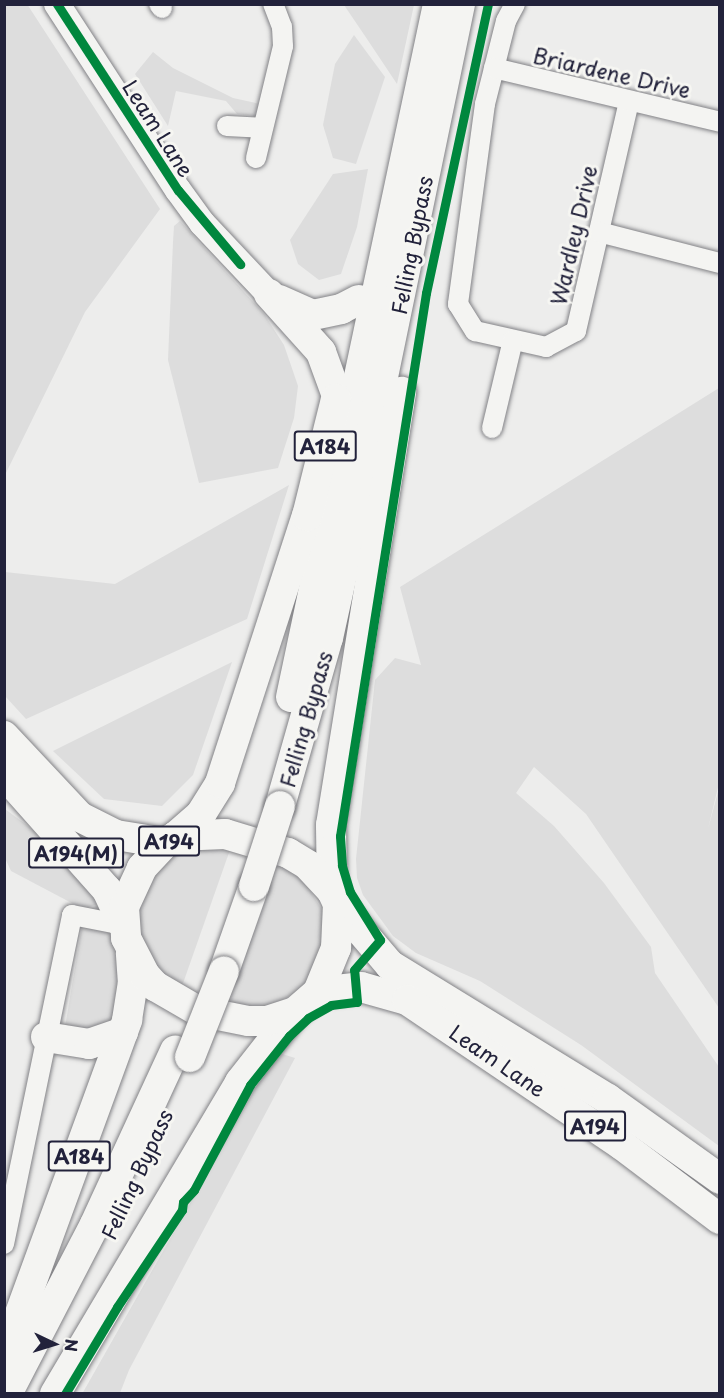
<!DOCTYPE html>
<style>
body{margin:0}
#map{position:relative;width:724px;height:1398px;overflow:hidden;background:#ededec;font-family:"Playpen Sans",sans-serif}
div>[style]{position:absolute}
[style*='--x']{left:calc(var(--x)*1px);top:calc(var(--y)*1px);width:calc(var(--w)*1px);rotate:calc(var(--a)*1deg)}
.built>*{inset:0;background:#ddd}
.roads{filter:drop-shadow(0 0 2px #828286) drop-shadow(0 0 2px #828286)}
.minor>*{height:20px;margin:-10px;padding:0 10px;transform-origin:10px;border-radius:10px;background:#f4f4f2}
.major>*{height:26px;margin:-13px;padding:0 13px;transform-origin:13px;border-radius:13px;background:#f4f4f2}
.highway>*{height:30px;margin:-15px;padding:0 15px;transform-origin:15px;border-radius:15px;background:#f4f4f2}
.bridges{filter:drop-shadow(0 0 2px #828286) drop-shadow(0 0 2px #828286)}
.highway-bridge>*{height:30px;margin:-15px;padding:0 15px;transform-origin:15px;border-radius:15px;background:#f4f4f2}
.cycleway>*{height:9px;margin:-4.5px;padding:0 4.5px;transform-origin:4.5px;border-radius:4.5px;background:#00873e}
span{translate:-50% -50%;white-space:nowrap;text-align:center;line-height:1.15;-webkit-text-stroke:6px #f6f6f2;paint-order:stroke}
.shield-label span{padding:2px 4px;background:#f6f6f2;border:2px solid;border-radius:4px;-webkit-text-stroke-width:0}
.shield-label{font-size:20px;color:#22223b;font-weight:700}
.street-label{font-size:21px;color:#22223b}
.frame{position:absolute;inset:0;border:6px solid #22223b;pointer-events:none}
.north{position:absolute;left:24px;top:1314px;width:60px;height:60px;-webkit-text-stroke:4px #f6f6f2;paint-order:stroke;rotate:94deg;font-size:16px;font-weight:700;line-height:24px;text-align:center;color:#22223b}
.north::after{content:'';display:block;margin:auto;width:21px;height:27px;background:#22223b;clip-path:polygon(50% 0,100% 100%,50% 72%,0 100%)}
</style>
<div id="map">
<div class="built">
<i style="clip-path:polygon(27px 4px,160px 209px,85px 312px,5px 475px,4px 5px)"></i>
<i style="clip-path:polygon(344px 5px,414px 5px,397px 84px,365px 36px)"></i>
<i style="clip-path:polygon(354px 35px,385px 77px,356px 164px,333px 158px,323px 125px,335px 64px)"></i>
<i style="clip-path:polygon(153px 52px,173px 68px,233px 98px,260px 104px,257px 116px,237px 114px,226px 101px,176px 91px,168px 126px,135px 74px)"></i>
<i style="clip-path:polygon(368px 169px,357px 227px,341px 274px,319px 280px,298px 264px,290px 240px,333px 174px)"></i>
<i style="clip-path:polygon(180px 221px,264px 314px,284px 345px,298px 386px,294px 418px,278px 468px,199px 483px,168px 360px,173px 242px,174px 226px)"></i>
<i style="clip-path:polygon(719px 388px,720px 779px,708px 829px,719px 788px,719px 1008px,586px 814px,534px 767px,516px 793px,554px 826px,604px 883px,651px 947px,655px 973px,719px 1067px,719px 1146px,581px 1045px,480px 981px,416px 953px,393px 936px,363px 895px,357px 878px,356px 859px,375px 680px,395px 658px,421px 665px,400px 587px)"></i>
<i style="clip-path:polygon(289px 485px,247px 619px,26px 719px,5px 696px,5px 572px,115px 584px)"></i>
<i style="clip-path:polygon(232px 662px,193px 775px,162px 806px,104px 799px,53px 751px)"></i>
<i style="clip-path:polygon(5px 809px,56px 847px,96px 892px,98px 904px,83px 909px,11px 871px,5px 858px)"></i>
<i style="clip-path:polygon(189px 845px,231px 847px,181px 989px,160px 975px,143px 949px,137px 918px,144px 888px,173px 853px)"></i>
<i style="clip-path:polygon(278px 860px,298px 872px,324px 913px,320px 961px,301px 989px,275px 1004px,244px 1009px,228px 1003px)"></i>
<i style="clip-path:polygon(82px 926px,107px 931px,114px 940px,120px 962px,115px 1022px,104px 1031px,65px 1027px)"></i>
<i style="clip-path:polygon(276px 1052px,295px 1058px,129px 1370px,120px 1393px,82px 1394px)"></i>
</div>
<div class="roads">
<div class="minor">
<i style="--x:159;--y:4;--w:5;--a:53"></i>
<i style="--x:515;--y:4;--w:19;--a:118"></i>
<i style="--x:506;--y:21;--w:86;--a:104.2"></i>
<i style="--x:485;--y:104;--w:202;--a:97.7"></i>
<i style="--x:458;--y:304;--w:32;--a:58"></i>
<i style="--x:475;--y:331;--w:73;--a:12.7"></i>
<i style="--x:546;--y:347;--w:34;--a:-28"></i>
<i style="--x:576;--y:331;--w:235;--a:-77"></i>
<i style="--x:494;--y:68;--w:232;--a:13.4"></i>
<i style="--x:227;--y:126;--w:34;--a:3"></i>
<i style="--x:256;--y:158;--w:115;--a:-76.4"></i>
<i style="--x:283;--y:46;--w:19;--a:-93"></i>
<i style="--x:282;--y:27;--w:25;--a:-111"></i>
<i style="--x:599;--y:232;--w:125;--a:14.4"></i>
<i style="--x:492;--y:428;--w:90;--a:-76.6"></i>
<i style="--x:4;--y:1244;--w:336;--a:-78.3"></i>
<i style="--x:72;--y:915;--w:52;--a:11.1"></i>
</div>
<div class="major">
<i style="--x:57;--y:4;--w:222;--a:57"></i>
<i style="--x:178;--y:190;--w:41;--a:54"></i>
<i style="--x:202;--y:223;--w:98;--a:46.7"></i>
</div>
<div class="highway">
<i style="--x:269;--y:294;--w:78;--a:48.1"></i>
<i style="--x:321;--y:352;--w:47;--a:70"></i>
<i style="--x:279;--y:300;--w:37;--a:24"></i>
<i style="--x:313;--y:315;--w:29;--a:-12"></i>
<i style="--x:341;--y:309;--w:20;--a:-27"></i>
<i style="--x:291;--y:697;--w:708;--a:-78.02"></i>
<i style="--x:4;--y:736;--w:111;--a:46.8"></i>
<i style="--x:80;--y:817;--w:40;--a:26.6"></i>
<i style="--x:116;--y:835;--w:50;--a:9.3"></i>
<i style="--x:4;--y:774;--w:155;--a:48.4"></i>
<i style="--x:107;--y:890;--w:38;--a:65"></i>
<i style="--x:280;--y:806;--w:175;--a:-74.1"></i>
<i style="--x:328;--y:638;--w:84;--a:-77.6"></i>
<i style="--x:346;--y:556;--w:564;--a:-78.33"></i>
<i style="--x:176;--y:836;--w:33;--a:-41"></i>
<i style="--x:201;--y:814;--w:36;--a:-58"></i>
<i style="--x:220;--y:783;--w:281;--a:-72"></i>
<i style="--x:307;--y:516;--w:121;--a:-76.1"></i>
<i style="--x:332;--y:891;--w:66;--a:-90.9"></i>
<i style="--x:331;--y:825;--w:439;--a:-80.8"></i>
<i style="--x:338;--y:904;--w:80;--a:49.6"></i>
<i style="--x:390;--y:965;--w:256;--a:31.6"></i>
<i style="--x:608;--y:1099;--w:138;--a:35.5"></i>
<i style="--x:224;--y:971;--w:90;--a:-70.6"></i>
<i style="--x:318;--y:992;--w:43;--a:-6.6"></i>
<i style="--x:361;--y:987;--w:48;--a:15.8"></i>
<i style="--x:407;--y:1000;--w:259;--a:34"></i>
<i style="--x:622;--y:1145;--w:123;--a:37.1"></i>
<i style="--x:46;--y:1037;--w:44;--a:9.2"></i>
<i style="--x:89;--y:1044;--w:36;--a:-19"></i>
<i style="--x:4;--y:1357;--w:359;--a:-69.9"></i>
<i style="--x:127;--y:1020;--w:36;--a:-81"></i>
<i style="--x:133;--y:984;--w:31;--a:-94"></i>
<i style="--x:7;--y:1394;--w:191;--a:-62.6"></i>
<i style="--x:95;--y:1224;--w:191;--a:-65.2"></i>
<i style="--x:55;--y:1394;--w:363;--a:-59.3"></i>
<i style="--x:240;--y:1082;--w:89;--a:-51.8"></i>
<i style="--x:295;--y:1012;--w:30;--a:-41"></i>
<i style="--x:318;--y:992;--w:48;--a:-67.8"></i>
<i style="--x:336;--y:948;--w:44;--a:-87.4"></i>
<i style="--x:338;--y:904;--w:14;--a:-115"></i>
<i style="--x:332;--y:891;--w:35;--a:-133"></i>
<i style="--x:308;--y:865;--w:23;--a:-149"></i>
<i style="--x:288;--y:853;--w:66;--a:-163.2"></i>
<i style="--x:225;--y:834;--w:49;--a:177.7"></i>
<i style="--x:176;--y:836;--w:13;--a:148"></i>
<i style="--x:165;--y:843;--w:34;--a:133"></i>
<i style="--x:142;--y:868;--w:43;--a:114.8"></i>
<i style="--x:124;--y:907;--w:31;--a:86"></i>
<i style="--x:126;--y:938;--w:42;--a:62.8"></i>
<i style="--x:145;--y:975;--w:15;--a:48"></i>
<i style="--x:155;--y:986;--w:50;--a:30.2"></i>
<i style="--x:198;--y:1011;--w:51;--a:11.3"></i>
<i style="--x:248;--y:1021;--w:19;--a:0"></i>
<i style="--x:267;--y:1021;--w:29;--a:-18"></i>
</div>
</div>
<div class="bridges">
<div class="highway-bridge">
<i style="--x:254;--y:886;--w:84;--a:-72"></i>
<i style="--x:190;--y:1057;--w:92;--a:-68.4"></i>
</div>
</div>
<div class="cycleway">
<i style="--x:57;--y:4;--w:222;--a:57"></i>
<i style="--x:178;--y:190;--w:97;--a:50"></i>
<i style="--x:65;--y:1394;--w:101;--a:-59.1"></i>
<i style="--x:117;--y:1307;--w:117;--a:-56.2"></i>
<i style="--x:182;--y:1210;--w:8;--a:-83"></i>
<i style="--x:183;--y:1202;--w:16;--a:-47"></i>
<i style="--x:194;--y:1190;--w:119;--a:-61.9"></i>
<i style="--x:250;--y:1085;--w:63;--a:-51.5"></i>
<i style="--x:289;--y:1036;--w:26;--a:-43"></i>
<i style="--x:308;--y:1018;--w:26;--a:-29"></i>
<i style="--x:331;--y:1005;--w:26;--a:-7"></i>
<i style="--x:357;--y:1002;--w:32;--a:-95"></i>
<i style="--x:354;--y:970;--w:40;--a:-49"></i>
<i style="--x:380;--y:940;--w:57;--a:-122"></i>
<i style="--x:350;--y:892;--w:28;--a:-107"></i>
<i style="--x:342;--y:865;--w:29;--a:-94"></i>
<i style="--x:340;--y:836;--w:550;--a:-81"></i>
<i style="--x:426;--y:293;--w:296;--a:-77.9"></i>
</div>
<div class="shield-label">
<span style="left:325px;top:446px">A184</span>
<span style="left:169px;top:841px">A194</span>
<span style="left:76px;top:853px">A194(M)</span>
<span style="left:595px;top:1126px">A194</span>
<span style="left:79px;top:1156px">A184</span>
</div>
<div class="street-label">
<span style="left:612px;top:72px;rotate:13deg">Briardene Drive</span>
<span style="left:159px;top:128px;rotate:57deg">Leam Lane</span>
<span style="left:573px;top:235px;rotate:-77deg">Wardley Drive</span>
<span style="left:411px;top:245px;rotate:-79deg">Felling Bypass</span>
<span style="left:305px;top:719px;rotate:-74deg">Felling Bypass</span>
<span style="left:498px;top:1060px;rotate:34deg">Leam Lane</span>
<span style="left:136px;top:1174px;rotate:-65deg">Felling Bypass</span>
</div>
<div class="frame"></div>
<div class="north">N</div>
</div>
